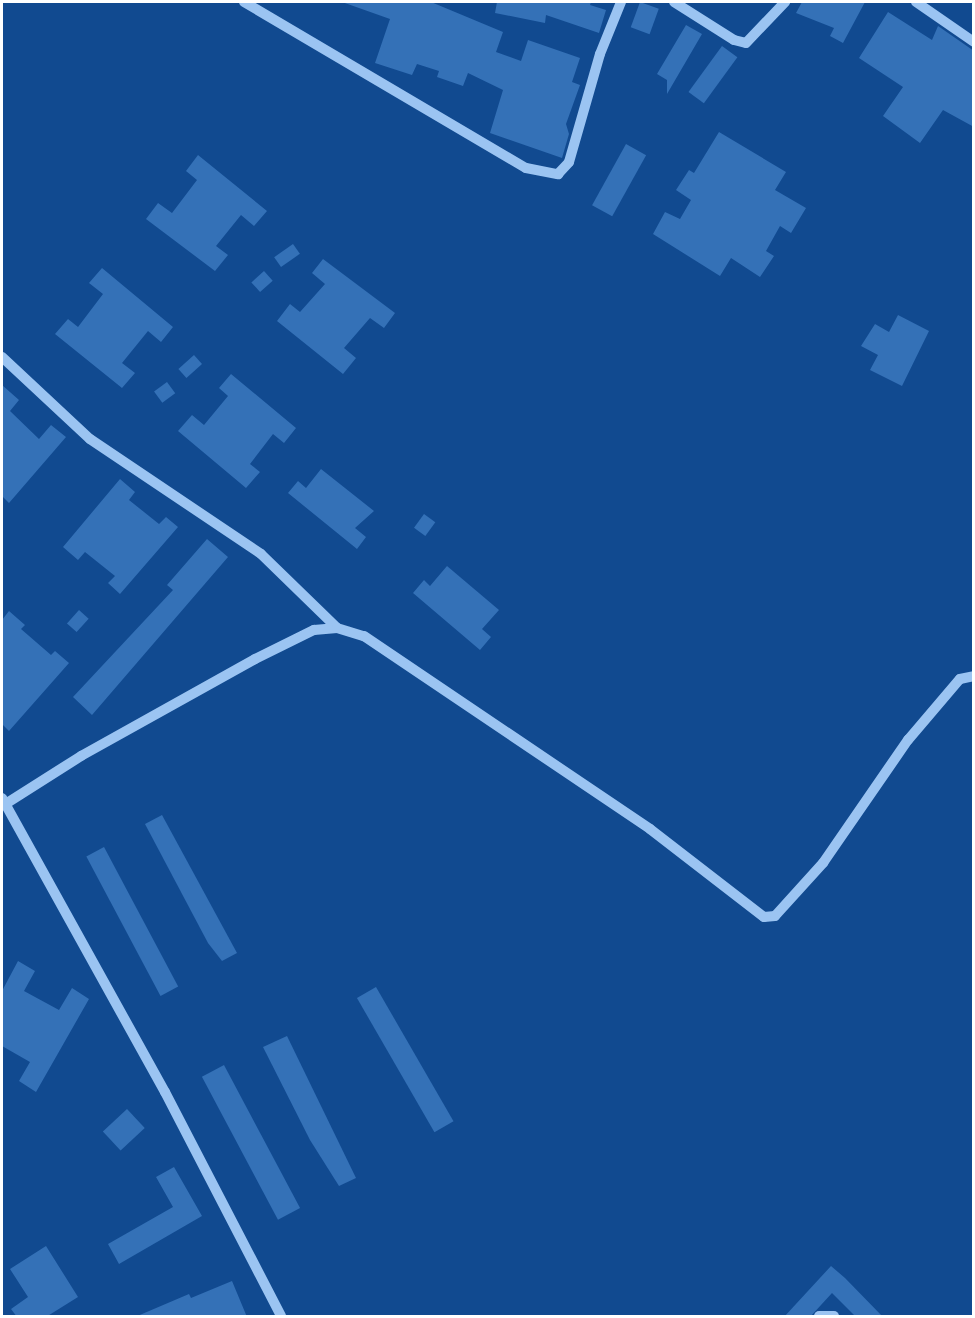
<!DOCTYPE html>
<style>
body{margin:0}
#map{position:relative;width:975px;height:1318px;overflow:hidden;background:#114a90;font-family:"Golos Text",sans-serif}
div>[style]{position:absolute}
[style*='--x']{left:calc(var(--x)*1px);top:calc(var(--y)*1px);width:calc(var(--w)*1px);rotate:calc(var(--a)*1deg)}
.building>*{inset:0;background:#3471b7;transform-origin:0 0}
.minor>*{height:10px;margin:-5px;padding:0 5px;transform-origin:5px;border-radius:5px;background:#9bc4f2}
span{translate:-50% -50%;white-space:nowrap;text-align:center;line-height:1.15;-webkit-text-stroke:5px #114a90;paint-order:stroke}
.frame{position:absolute;inset:0;border:3px solid #fff;pointer-events:none}
</style>
<div id="map">
<div class="building">
<i style="clip-path:polygon(342px 2px,431px 2px,503px 32px,496px 52px,521px 61px,528px 40px,580px 58px,572px 82px,580px 85px,566px 124px,569px 134px,562px 158px,490px 133px,503px 90px,468px 73px,463px 86px,437px 77px,439px 71px,417px 64px,412px 75px,375px 63px,390px 19px)"></i>
<i style="clip-path:polygon(497px 2px,591px 2px,590px 5px,606px 10px,599px 33px,546px 15px,545px 23px,495px 13px)"></i>
<i style="left:640px;top:2px;width:20px;height:27px;rotate:20deg"></i>
<i style="clip-path:polygon(802px 2px,865px 2px,843px 43px,830px 36px,834px 28px,796px 13px)"></i>
<i style="clip-path:polygon(888px 12px,932px 40px,938px 26px,974px 51px,974px 127px,943px 110px,920px 143px,883px 116px,903px 87px,859px 58px)"></i>
<i style="clip-path:polygon(686px 25px,702px 34px,667px 94px,667px 80px,657px 74px)"></i>
<i style="left:722px;top:46px;width:19px;height:57px;rotate:36deg"></i>
<i style="clip-path:polygon(719px 132px,786px 172px,775px 190px,806px 208px,791px 233px,780px 226px,766px 251px,774px 256px,760px 277px,731px 258px,720px 276px,653px 234px,665px 212px,680px 219px,691px 200px,676px 190px,689px 170px,694px 173px)"></i>
<i style="left:626px;top:144px;width:23px;height:70px;rotate:29deg"></i>
<i style="clip-path:polygon(198px 155px,267px 211px,254px 226px,241px 215px,216px 246px,228px 255px,215px 271px,146px 219px,158px 203px,172px 213px,197px 180px,186px 171px)"></i>
<i style="left:293px;top:244px;width:12px;height:23px;rotate:55deg"></i>
<i style="clip-path:polygon(323px 259px,395px 313px,384px 328px,370px 318px,344px 348px,356px 358px,343px 374px,277px 321px,290px 304px,300px 312px,325px 284px,312px 273px)"></i>
<i style="clip-path:polygon(102px 268px,173px 327px,161px 342px,148px 331px,122px 363px,135px 373px,122px 388px,55px 334px,68px 319px,78px 327px,103px 294px,89px 283px)"></i>
<i style="left:264px;top:271px;width:13px;height:17px;rotate:48deg"></i>
<i style="clip-path:polygon(898px 315px,929px 331px,902px 386px,870px 370px,878px 355px,861px 346px,875px 324px,889px 332px)"></i>
<i style="left:194px;top:355px;width:12px;height:21px;rotate:48deg"></i>
<i style="clip-path:polygon(231px 374px,296px 428px,284px 443px,273px 434px,250px 464px,260px 472px,246px 488px,178px 431px,192px 415px,204px 425px,228px 396px,219px 388px)"></i>
<i style="left:167px;top:382px;width:14px;height:16px;rotate:54deg"></i>
<i style="clip-path:polygon(2px 385px,19px 400px,10px 411px,39px 439px,51px 425px,66px 437px,9px 503px,2px 496px)"></i>
<i style="clip-path:polygon(321px 469px,374px 511px,355px 528px,366px 537px,357px 549px,288px 493px,298px 481px,306px 488px)"></i>
<i style="clip-path:polygon(120px 479px,135px 492px,129px 500px,159px 524px,166px 517px,178px 527px,120px 594px,108px 583px,115px 576px,85px 552px,78px 560px,63px 547px)"></i>
<i style="left:424px;top:514px;width:14px;height:17px;rotate:36deg"></i>
<i style="clip-path:polygon(207px 539px,228px 557px,92px 715px,73px 697px,173px 590px,167px 585px)"></i>
<i style="clip-path:polygon(447px 566px,499px 610px,482px 629px,491px 637px,480px 650px,413px 593px,424px 580px,430px 586px)"></i>
<i style="left:79px;top:610px;width:13px;height:18px;rotate:42deg"></i>
<i style="clip-path:polygon(9px 611px,25px 625px,21px 629px,51px 655px,55px 651px,69px 663px,9px 731px,2px 724px,2px 620px)"></i>
<i style="clip-path:polygon(162px 815px,237px 953px,222px 961px,208px 943px,145px 824px)"></i>
<i style="left:104px;top:847px;width:158px;height:20px;rotate:62deg"></i>
<i style="clip-path:polygon(18px 961px,35px 971px,24px 991px,59px 1010px,72px 988px,89px 999px,36px 1092px,19px 1081px,30px 1062px,2px 1046px,2px 991px)"></i>
<i style="left:376px;top:987px;width:155px;height:22px;rotate:60deg"></i>
<i style="clip-path:polygon(287px 1036px,356px 1178px,339px 1186px,310px 1140px,263px 1047px)"></i>
<i style="left:224px;top:1065px;width:162px;height:25px;rotate:62deg"></i>
<i style="left:127px;top:1109px;width:26px;height:33px;rotate:47deg"></i>
<i style="clip-path:polygon(174px 1167px,202px 1216px,119px 1264px,108px 1244px,173px 1207px,156px 1177px)"></i>
<i style="clip-path:polygon(46px 1246px,78px 1297px,46px 1317px,17px 1317px,11px 1309px,28px 1297px,10px 1269px)"></i>
<i style="clip-path:polygon(831px 1266px,845px 1278px,883px 1317px,856px 1317px,832px 1293px,810px 1317px,784px 1317px)"></i>
<i style="clip-path:polygon(232px 1281px,247px 1317px,135px 1317px,189px 1294px,191px 1298px)"></i>
</div>
<div class="minor">
<i style="--x:244;--y:2;--w:327;--a:30.5"></i>
<i style="--x:526;--y:168;--w:33;--a:11"></i>
<i style="--x:558;--y:174;--w:16;--a:-47"></i>
<i style="--x:569;--y:162;--w:112;--a:-74"></i>
<i style="--x:600;--y:54;--w:56;--a:-68"></i>
<i style="--x:674;--y:2;--w:71;--a:32.3"></i>
<i style="--x:734;--y:40;--w:12;--a:14"></i>
<i style="--x:746;--y:43;--w:57;--a:-46.4"></i>
<i style="--x:916;--y:2;--w:70;--a:34.6"></i>
<i style="--x:2;--y:357;--w:120;--a:43"></i>
<i style="--x:90;--y:439;--w:206;--a:33.9"></i>
<i style="--x:261;--y:554;--w:106;--a:44.2"></i>
<i style="--x:2;--y:798;--w:336;--a:61"></i>
<i style="--x:165;--y:1092;--w:252;--a:62.6"></i>
<i style="--x:7;--y:803;--w:88;--a:-32.4"></i>
<i style="--x:81;--y:756;--w:199;--a:-29.1"></i>
<i style="--x:255;--y:659;--w:66;--a:-26.2"></i>
<i style="--x:314;--y:630;--w:23;--a:-5"></i>
<i style="--x:337;--y:628;--w:28;--a:17"></i>
<i style="--x:364;--y:636;--w:345;--a:34"></i>
<i style="--x:650;--y:829;--w:144;--a:37.7"></i>
<i style="--x:764;--y:917;--w:11;--a:-5"></i>
<i style="--x:775;--y:916;--w:72;--a:-47.8"></i>
<i style="--x:823;--y:863;--w:150;--a:-55.4"></i>
<i style="--x:908;--y:740;--w:80;--a:-49.6"></i>
<i style="--x:960;--y:679;--w:14;--a:-12"></i>
<i style="--x:819;--y:1316;--w:15;--a:0"></i>
</div>
<div class="frame"></div>
</div>
